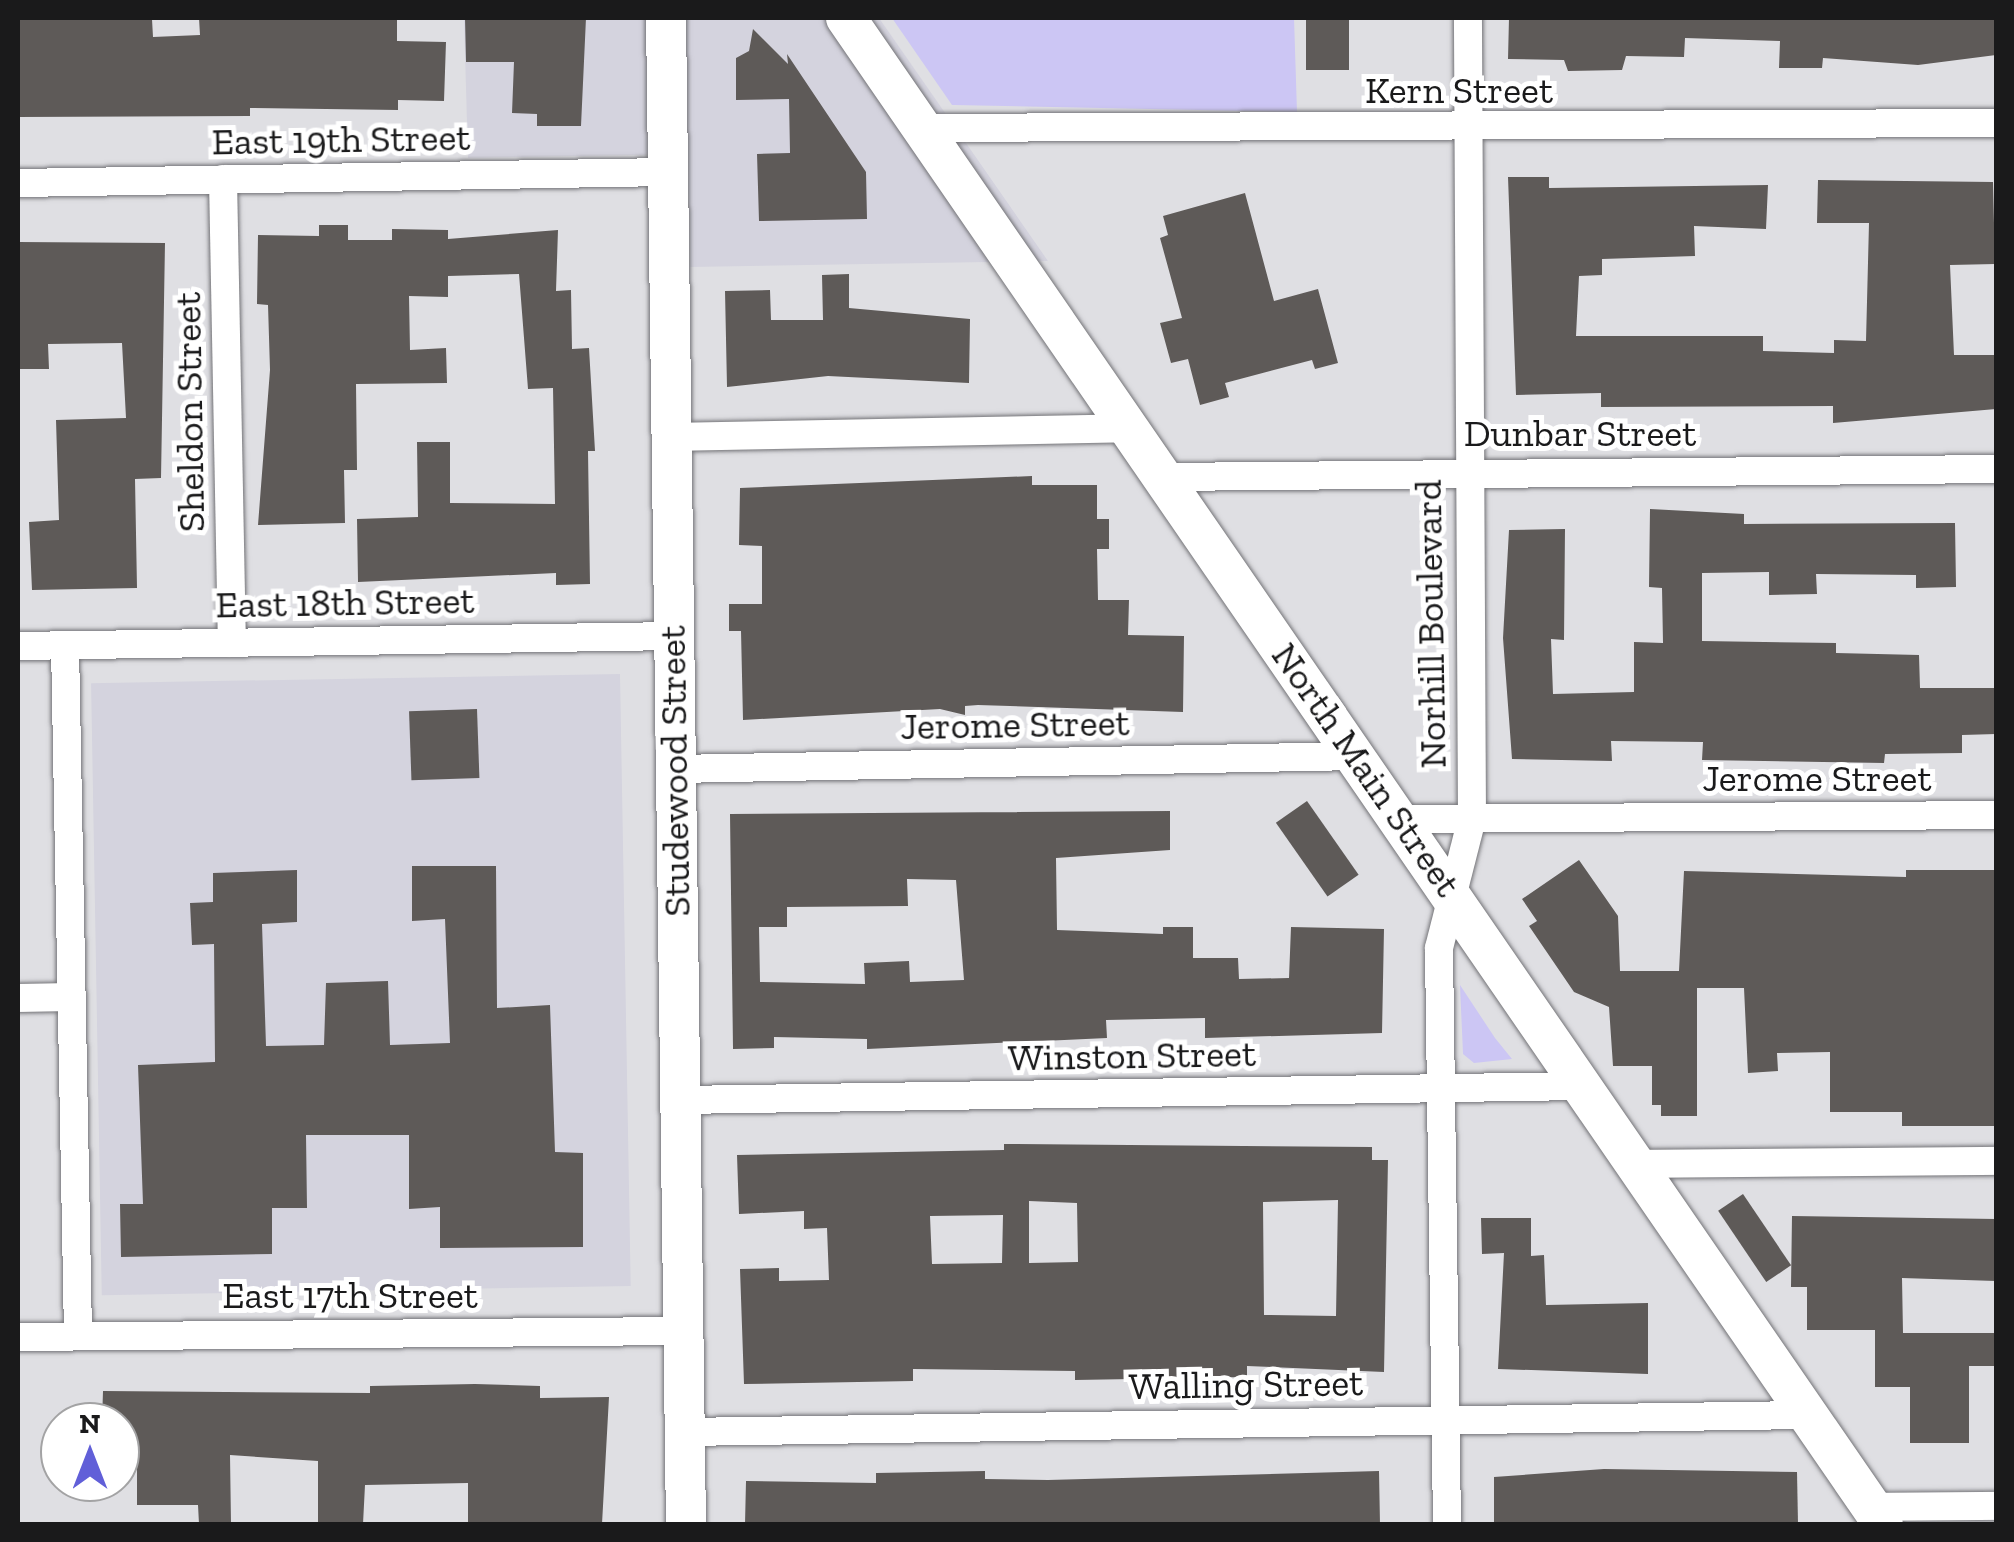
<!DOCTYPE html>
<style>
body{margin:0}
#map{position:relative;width:2014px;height:1542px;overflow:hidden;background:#dfdfe3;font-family:"Zilla Slab",serif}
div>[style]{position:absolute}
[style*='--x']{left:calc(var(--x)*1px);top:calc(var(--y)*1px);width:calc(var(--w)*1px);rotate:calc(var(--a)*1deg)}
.built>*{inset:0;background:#d4d3de;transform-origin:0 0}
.green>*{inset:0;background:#ccc6f4}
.building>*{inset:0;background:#5e5a58;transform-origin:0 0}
.roads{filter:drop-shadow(0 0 2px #737377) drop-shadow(0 0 2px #737377)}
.minor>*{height:28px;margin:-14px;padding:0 14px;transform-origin:14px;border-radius:14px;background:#fff}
.secondary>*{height:40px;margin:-20px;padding:0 20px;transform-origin:20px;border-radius:20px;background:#fff}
span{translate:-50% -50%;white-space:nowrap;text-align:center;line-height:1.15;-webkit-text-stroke:10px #fff;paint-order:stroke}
.street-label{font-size:38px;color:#1a1a1b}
.frame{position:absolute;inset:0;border:20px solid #1a1a1b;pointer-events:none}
.north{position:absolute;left:40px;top:1402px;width:100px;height:100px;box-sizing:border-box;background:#fff;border:2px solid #a3a3a4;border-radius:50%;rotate:0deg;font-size:28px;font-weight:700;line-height:40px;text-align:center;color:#1a1a1b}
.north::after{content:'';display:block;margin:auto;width:35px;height:45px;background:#615fd8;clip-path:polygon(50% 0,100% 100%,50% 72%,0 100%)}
</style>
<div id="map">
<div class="built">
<i style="clip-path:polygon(464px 18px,879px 18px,1048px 261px,690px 267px,688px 154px,468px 158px)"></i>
<i style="left:620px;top:674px;width:612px;height:529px;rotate:89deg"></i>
</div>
<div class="green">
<i style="clip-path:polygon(892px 18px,1294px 18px,1297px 112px,952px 105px)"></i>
<i style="clip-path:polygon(1460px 985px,1495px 1038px,1512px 1059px,1474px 1063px,1463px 1054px)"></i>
</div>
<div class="building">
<i style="clip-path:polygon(18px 18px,152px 19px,153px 37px,200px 35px,199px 18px,397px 18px,397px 41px,446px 42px,444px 101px,398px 100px,398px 110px,250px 108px,250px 116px,18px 117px)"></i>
<i style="clip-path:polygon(465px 18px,586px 18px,581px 126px,537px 126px,537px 114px,512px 113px,514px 62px,466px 62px)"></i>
<i style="left:1306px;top:18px;width:43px;height:52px"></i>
<i style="clip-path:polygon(1509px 18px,1996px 18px,1996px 55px,1918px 65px,1823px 58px,1822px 68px,1779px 68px,1780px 41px,1685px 38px,1684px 57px,1626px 56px,1622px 70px,1568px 71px,1564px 60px,1508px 59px)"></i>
<i style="clip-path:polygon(753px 29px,788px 64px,787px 54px,866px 172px,867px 219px,759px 221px,757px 154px,790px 153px,789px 99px,736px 100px,736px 58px,749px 51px)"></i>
<i style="clip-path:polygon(1508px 177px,1549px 177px,1549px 188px,1768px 185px,1766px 229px,1694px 226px,1695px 256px,1602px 259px,1602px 275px,1579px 276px,1576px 336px,1763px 336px,1763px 351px,1834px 353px,1834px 340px,1866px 341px,1869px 223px,1817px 223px,1818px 180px,1993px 182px,1995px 264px,1950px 265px,1954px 355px,1996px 355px,1996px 409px,1833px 423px,1833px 406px,1601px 407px,1601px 393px,1516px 395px)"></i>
<i style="clip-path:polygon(1245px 193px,1274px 301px,1318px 289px,1338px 363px,1315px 369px,1312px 360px,1225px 383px,1229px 397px,1200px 405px,1188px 359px,1171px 363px,1160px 323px,1182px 318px,1160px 238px,1168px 235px,1163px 216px)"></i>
<i style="clip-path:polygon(319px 225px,348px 225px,348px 240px,392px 240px,392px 229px,448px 230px,448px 239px,558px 230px,556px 291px,571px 290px,572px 349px,589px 348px,595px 451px,588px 451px,590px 584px,556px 585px,556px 573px,358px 582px,357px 519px,418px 517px,417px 442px,450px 442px,450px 503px,555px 504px,553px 388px,528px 389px,519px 274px,448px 276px,448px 297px,409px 296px,410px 350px,446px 348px,447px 383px,356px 384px,357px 470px,344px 470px,345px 523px,258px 525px,270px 370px,268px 305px,257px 304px,258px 235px,319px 236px)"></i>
<i style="clip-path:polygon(18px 242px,165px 243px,161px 478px,135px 479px,137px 588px,32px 590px,29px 522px,59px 520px,56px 420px,126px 418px,122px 343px,48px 344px,49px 369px,18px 369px)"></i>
<i style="clip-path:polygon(849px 274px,849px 308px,970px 319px,969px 383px,828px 376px,727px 387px,725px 291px,770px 290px,771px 320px,823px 320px,822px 275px)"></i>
<i style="clip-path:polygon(1032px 476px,1032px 485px,1097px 485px,1097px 519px,1109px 519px,1109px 549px,1097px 549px,1098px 600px,1129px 600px,1128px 635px,1184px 636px,1183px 712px,978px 705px,965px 706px,965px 715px,940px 709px,743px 720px,741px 631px,729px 631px,729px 604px,762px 604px,762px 546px,739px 545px,740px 488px)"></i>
<i style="clip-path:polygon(1650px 509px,1744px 514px,1744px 524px,1955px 523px,1956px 587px,1916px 588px,1916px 575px,1816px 574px,1817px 594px,1769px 595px,1769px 572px,1702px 573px,1702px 641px,1836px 643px,1836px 653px,1919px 655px,1920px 688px,1996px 688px,1996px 734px,1962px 735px,1962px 753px,1885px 754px,1884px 763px,1702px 760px,1703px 742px,1611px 741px,1612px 761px,1512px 759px,1503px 638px,1509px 530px,1565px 529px,1564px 640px,1551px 639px,1553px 694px,1634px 692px,1634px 642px,1663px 643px,1662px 588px,1649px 587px)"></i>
<i style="left:477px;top:709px;width:69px;height:68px;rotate:88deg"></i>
<i style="left:1307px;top:801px;width:90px;height:38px;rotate:55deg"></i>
<i style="clip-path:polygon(evenodd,1170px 811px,1170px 850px,1056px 858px,1057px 930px,1163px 934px,1163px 927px,1193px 927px,1193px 958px,1238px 958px,1239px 979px,1289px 978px,1291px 927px,1384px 929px,1382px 1033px,1205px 1038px,1205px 1018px,1106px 1020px,1107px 1038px,867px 1049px,867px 1039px,774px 1037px,774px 1048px,733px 1049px,730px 814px,1170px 811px,907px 879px,956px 880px,964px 980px,910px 982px,909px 961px,864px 963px,865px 984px,760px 982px,759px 927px,787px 927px,787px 907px,908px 906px,907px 879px)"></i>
<i style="clip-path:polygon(1579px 860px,1618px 916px,1620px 971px,1679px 971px,1684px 871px,1906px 877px,1906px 870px,1996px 870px,1996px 1126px,1902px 1126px,1902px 1112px,1830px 1112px,1830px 1052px,1777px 1053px,1778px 1071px,1748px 1073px,1744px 988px,1697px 988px,1697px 1116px,1661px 1116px,1661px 1105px,1652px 1105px,1652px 1066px,1613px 1066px,1609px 1007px,1574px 992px,1529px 926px,1537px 921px,1522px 899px)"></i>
<i style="clip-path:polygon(412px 866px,496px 866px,497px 1008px,550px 1005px,555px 1152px,583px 1153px,583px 1247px,440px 1248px,440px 1207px,409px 1209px,409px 1135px,306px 1135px,307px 1208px,272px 1208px,272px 1254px,121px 1257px,120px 1204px,143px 1204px,138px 1065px,215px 1062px,214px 944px,192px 945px,190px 903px,213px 902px,213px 873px,297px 870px,297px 922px,262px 924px,266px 1046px,324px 1045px,326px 983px,388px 981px,390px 1045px,450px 1043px,445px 919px,412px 921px)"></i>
<i style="clip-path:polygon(evenodd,1004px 1144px,1372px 1147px,1372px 1160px,1388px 1160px,1384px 1372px,1247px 1366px,1247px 1377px,1075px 1380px,1075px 1371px,913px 1369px,913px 1381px,744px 1384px,740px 1269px,779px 1268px,779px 1281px,829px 1280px,827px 1228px,804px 1229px,804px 1211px,739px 1214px,737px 1155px,1004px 1150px,1004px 1144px,1338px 1200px,1336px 1316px,1264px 1315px,1263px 1202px,1338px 1200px,1004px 1144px,1029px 1201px,1077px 1203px,1078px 1262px,1029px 1263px,1029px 1201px,1004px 1144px,1003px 1215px,1002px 1263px,932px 1264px,930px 1216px,1003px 1215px)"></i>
<i style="left:1743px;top:1194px;width:86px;height:30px;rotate:56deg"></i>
<i style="clip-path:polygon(1792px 1216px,1996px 1219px,1996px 1281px,1902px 1278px,1903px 1333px,1996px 1333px,1996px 1366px,1969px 1366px,1969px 1443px,1910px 1443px,1910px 1387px,1875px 1387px,1875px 1330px,1807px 1330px,1807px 1287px,1791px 1287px)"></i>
<i style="clip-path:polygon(1481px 1218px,1531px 1218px,1531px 1256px,1544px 1255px,1546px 1305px,1648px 1303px,1648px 1374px,1498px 1369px,1504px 1253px,1482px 1254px)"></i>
<i style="clip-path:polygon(475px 1384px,540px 1386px,540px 1398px,609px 1397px,602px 1524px,468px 1524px,468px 1483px,365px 1485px,363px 1524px,318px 1524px,318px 1461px,230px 1455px,231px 1524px,199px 1524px,198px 1505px,137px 1505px,137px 1451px,120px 1451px,120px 1422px,102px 1422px,103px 1391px,370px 1393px,370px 1386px)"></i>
<i style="clip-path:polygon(1604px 1469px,1797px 1472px,1798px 1524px,1494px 1524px,1494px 1477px)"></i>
<i style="clip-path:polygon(985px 1471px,985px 1479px,1048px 1480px,1379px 1471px,1380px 1524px,745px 1524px,746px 1481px,876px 1483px,876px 1473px)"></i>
</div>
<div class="roads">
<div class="minor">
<i style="--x:922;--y:128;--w:1074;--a:-0.27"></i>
<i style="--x:223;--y:179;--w:464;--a:88.9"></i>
<i style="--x:18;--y:183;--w:648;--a:-0.97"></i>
<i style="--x:670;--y:437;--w:457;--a:-1.1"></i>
<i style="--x:1164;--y:477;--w:832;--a:-0.55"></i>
<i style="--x:65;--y:645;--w:691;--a:88.92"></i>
<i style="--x:18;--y:646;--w:655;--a:-0.87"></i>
<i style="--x:675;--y:769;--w:681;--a:-1.09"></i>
<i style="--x:1399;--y:819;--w:597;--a:-0.38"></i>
<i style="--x:18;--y:998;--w:53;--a:-1.1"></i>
<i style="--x:680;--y:1100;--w:905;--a:-0.89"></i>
<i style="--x:1639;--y:1164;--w:357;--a:-0.5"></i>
<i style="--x:18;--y:1337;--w:665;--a:-0.52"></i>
<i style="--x:684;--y:1432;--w:1124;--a:-0.87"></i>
<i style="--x:1871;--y:1507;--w:125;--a:-0.5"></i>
<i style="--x:1447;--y:1524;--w:576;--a:-90.8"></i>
<i style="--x:1439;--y:948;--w:133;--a:-75.7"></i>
<i style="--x:1472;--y:819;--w:801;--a:-90.29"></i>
</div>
<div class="secondary">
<i style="--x:666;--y:18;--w:1506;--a:89.24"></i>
<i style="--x:846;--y:18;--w:1828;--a:55.45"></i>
</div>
</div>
<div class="street-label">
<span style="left:1459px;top:91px">Kern Street</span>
<span style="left:341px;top:140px;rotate:-1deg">East 19th Street</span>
<span style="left:190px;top:412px;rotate:-91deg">Sheldon Street</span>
<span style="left:1580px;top:434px">Dunbar Street</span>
<span style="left:345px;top:603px;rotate:-1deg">East 18th Street</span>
<span style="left:1431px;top:624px;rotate:-91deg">Norhill Boulevard</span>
<span style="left:1015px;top:725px;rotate:-1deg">Jerome Street</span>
<span style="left:1366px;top:770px;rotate:55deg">North Main Street</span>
<span style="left:675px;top:771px;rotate:-91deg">Studewood Street</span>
<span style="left:1817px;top:779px">Jerome Street</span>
<span style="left:1132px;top:1056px;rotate:-1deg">Winston Street</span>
<span style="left:350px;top:1296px">East 17th Street</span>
<span style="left:1246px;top:1385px;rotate:-1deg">Walling Street</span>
</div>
<div class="frame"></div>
<div class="north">N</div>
</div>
